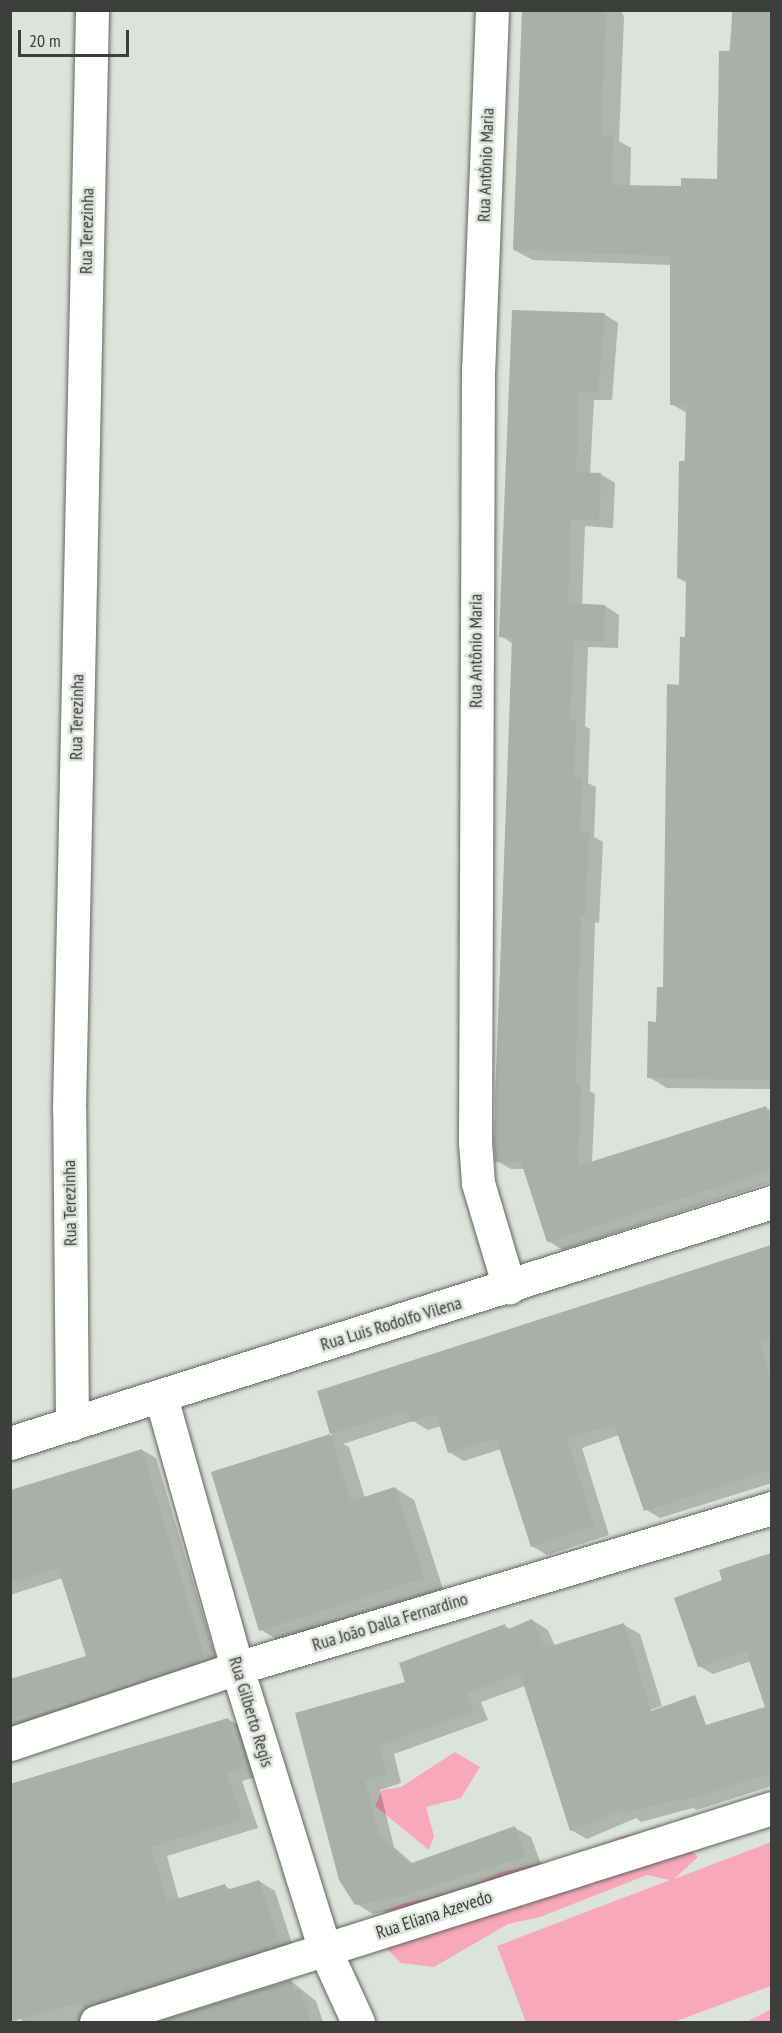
<!DOCTYPE html>
<meta charset="utf-8">
<style>
body{margin:0}
#map{position:relative;width:782px;height:2033px;overflow:hidden;background:#dce3da;font-family:"PT Sans Narrow",sans-serif}
div>[style]{position:absolute}
[style*='--x']{left:calc(var(--x)*1px);top:calc(var(--y)*1px);width:calc(var(--w)*1px);rotate:calc(var(--a)*1deg)}
.green>*{inset:0;background:#f9a7ba}
.shadow>*{inset:0;background:#0003}
.building>*{inset:0;background:#a9b0a7}
.roads{filter:drop-shadow(0 0 2px #5f655d) drop-shadow(0 0 2px #5f655d)}
.minor>*{height:33px;margin:-16.5px;padding:0 16.5px;transform-origin:16.5px;border-radius:16.5px;background:#fff}
span{translate:-50% -50%;white-space:nowrap;text-align:center;line-height:1.15;-webkit-text-stroke:5px #dce3da;paint-order:stroke}
.street-label{font-size:18px;color:#3b3e3a}
.frame{position:absolute;inset:0;border:12px solid #3b3e3a;pointer-events:none}
.scale{position:absolute;left:18px;top:30px;width:111px;height:27px;box-sizing:border-box;border:3px solid #3b3e3a;border-top:0;padding-left:8px;font-size:18px;line-height:21px;white-space:nowrap;color:#3b3e3a;-webkit-text-stroke:4px #dce3da;paint-order:stroke}
</style>
<div id="map">
<div class="green">
<i style="clip-path:polygon(455px 1752px,480px 1767px,461px 1798px,426px 1807px,434px 1836px,429px 1850px,375px 1806px,382px 1790px,401px 1787px)"></i>
<i style="clip-path:polygon(655px 1830px,685px 1845px,698px 1857px,674px 1879px,771px 1842px,771px 1986px,674px 2022px,526px 2022px,497px 1946px,670px 1880px,647px 1875px,540px 1917px,508px 1924px,434px 1967px,401px 1963px,383px 1945px,378px 1922px,384px 1911px,402px 1904px,462px 1890px,501px 1872px,588px 1853px,619px 1837px)"></i>
<i style="clip-path:polygon(770px 2010px,771px 2022px,746px 2022px)"></i>
</div>
<div class="shadow">
<i style="clip-path:polygon(524px 10px,621px 10px,624px 17px,619px 141px,631px 148px,630px 187px,682px 188px,718px 180px,733px 10px,772px 10px,772px 1089px,667px 1088px,649px 1077px,664px 989px,680px 686px,686px 639px,687px 583px,678px 578px,687px 413px,671px 404px,671px 265px,533px 260px,514px 250px)"></i>
<i style="clip-path:polygon(513px 311px,604px 314px,618px 323px,612px 400px,594px 400px,590px 474px,600px 474px,615px 483px,613px 528px,585px 526px,582px 605px,605px 606px,619px 615px,618px 648px,588px 647px,585px 726px,590px 729px,588px 783px,596px 787px,594px 837px,603px 842px,599px 923px,595px 922px,590px 1091px,595px 1094px,592px 1163px,766px 1108px,772px 1111px,772px 1182px,563px 1250px,548px 1241px,525px 1169px,511px 1169px,497px 1161px,495px 1097px,513px 644px,501px 636px)"></i>
<i style="clip-path:polygon(772px 1247px,772px 1483px,660px 1518px,645px 1509px,619px 1435px,582px 1448px,609px 1535px,547px 1555px,532px 1546px,501px 1449px,464px 1461px,449px 1452px,441px 1426px,428px 1430px,413px 1421px,343px 1444px,349px 1447px,365px 1498px,395px 1488px,414px 1500px,443px 1589px,280px 1641px,261px 1630px,213px 1473px,332px 1435px,318px 1392px)"></i>
<i style="clip-path:polygon(142px 1450px,156px 1458px,218px 1665px,10px 1731px,10px 1681px,87px 1657px,63px 1578px,10px 1595px,10px 1490px)"></i>
<i style="clip-path:polygon(772px 1554px,772px 1667px,765px 1669px,751px 1661px,713px 1674px,699px 1666px,724px 1581px,721px 1571px)"></i>
<i style="clip-path:polygon(532px 1620px,548px 1630px,555px 1646px,624px 1625px,640px 1634px,662px 1706px,650px 1710px,661px 1744px,772px 1712px,772px 1786px,697px 1810px,693px 1808px,641px 1822px,636px 1818px,587px 1839px,571px 1830px,525px 1686px,481px 1702px,488px 1720px,394px 1754px,401px 1783px,380px 1790px,394px 1847px,413px 1864px,515px 1828px,531px 1837px,541px 1864px,415px 1905px,373px 1914px,357px 1904px,297px 1714px,407px 1683px,505px 1626px,511px 1630px)"></i>
<i style="clip-path:polygon(228px 1719px,244px 1729px,259px 1776px,242px 1781px,258px 1828px,167px 1856px,179px 1900px,225px 1886px,232px 1890px,259px 1881px,275px 1891px,295px 1953px,97px 2022px,22px 2022px,11px 1985px)"></i>
<i style="clip-path:polygon(291px 1981px,316px 2001px,323px 2022px,162px 2022px)"></i>
</div>
<div class="building">
<i style="clip-path:polygon(522px 10px,606px 10px,601px 135px,613px 136px,612px 185px,681px 186px,681px 178px,717px 179px,719px 51px,731px 51px,732px 10px,771px 10px,771px 1080px,647px 1078px,648px 1021px,656px 1022px,657px 987px,663px 987px,667px 684px,679px 685px,680px 637px,685px 637px,686px 579px,677px 578px,679px 461px,685px 461px,686px 405px,670px 405px,670px 256px,513px 250px)"></i>
<i style="clip-path:polygon(512px 310px,605px 313px,598px 393px,579px 392px,576px 472px,601px 473px,599px 520px,571px 519px,568px 603px,605px 605px,604px 641px,574px 640px,570px 720px,576px 719px,574px 777px,582px 778px,580px 833px,589px 833px,585px 915px,581px 915px,575px 1084px,581px 1084px,578px 1166px,766px 1106px,771px 1124px,771px 1170px,547px 1242px,521px 1162px,495px 1162px,494px 1141px,512px 638px,499px 637px)"></i>
<i style="clip-path:polygon(771px 1245px,771px 1339px,760px 1343px,771px 1378px,771px 1470px,644px 1511px,614px 1424px,567px 1439px,594px 1526px,531px 1547px,496px 1438px,448px 1453px,436px 1414px,411px 1422px,407px 1410px,330px 1434px,317px 1391px)"></i>
<i style="clip-path:polygon(330px 1434px,351px 1501px,395px 1487px,424px 1578px,259px 1631px,211px 1472px)"></i>
<i style="clip-path:polygon(142px 1449px,205px 1658px,10px 1720px,10px 1679px,86px 1656px,58px 1568px,10px 1583px,10px 1491px)"></i>
<i style="clip-path:polygon(771px 1553px,771px 1773px,680px 1802px,679px 1799px,624px 1813px,623px 1809px,570px 1831px,520px 1673px,466px 1693px,473px 1711px,379px 1746px,386px 1774px,365px 1781px,379px 1836px,409px 1864px,515px 1826px,526px 1856px,398px 1897px,355px 1905px,339px 1880px,295px 1713px,405px 1682px,399px 1663px,505px 1624px,506px 1630px,532px 1619px,545px 1648px,624px 1623px,651px 1711px,695px 1695px,706px 1725px,765px 1707px,746px 1651px,698px 1667px,674px 1598px,722px 1580px,719px 1570px)"></i>
<i style="clip-path:polygon(228px 1718px,243px 1767px,226px 1772px,242px 1819px,151px 1847px,167px 1902px,225px 1884px,227px 1890px,259px 1880px,280px 1944px,84px 2008px,83px 2002px,10px 2022px,10px 1784px)"></i>
<i style="clip-path:polygon(291px 1980px,295px 1991px,300px 1990px,311px 2022px,157px 2022px)"></i>
</div>
<div class="roads">
<div class="minor">
<i style="--x:492;--y:10;--w:357;--a:92.2"></i>
<i style="--x:478;--y:367;--w:775;--a:90.22"></i>
<i style="--x:475;--y:1142;--w:41;--a:85.8"></i>
<i style="--x:478;--y:1183;--w:109;--a:73.4"></i>
<i style="--x:161;--y:1397;--w:281;--a:74.3"></i>
<i style="--x:237;--y:1668;--w:295;--a:72.7"></i>
<i style="--x:325;--y:1950;--w:79;--a:65.4"></i>
<i style="--x:72;--y:1424;--w:315;--a:-90.5"></i>
<i style="--x:69;--y:1109;--w:1099;--a:-88.8"></i>
<i style="--x:10;--y:1443;--w:799;--a:-17.55"></i>
<i style="--x:10;--y:1744;--w:239;--a:-18.5"></i>
<i style="--x:237;--y:1668;--w:558;--a:-16.65"></i>
<i style="--x:96;--y:2022;--w:709;--a:-17.57"></i>
</div>
</div>
<div class="street-label">
<span style="left:486px;top:165px;rotate:-88deg">Rua Antônio Maria</span>
<span style="left:87px;top:231px;rotate:-89deg">Rua Terezinha</span>
<span style="left:476px;top:651px;rotate:-90deg">Rua Antônio Maria</span>
<span style="left:77px;top:717px;rotate:-89deg">Rua Terezinha</span>
<span style="left:70px;top:1203px;rotate:-91deg">Rua Terezinha</span>
<span style="left:391px;top:1324px;rotate:-17deg">Rua Luis Rodolfo Vilena</span>
<span style="left:390px;top:1622px;rotate:-17deg">Rua João Dalla Fernardino</span>
<span style="left:251px;top:1712px;rotate:73deg">Rua Gilberto Regis</span>
<span style="left:434px;top:1915px;rotate:-18deg">Rua Eliana Azevedo</span>
</div>
<div class="frame"></div>
<div class="scale">20 m</div>
</div>
